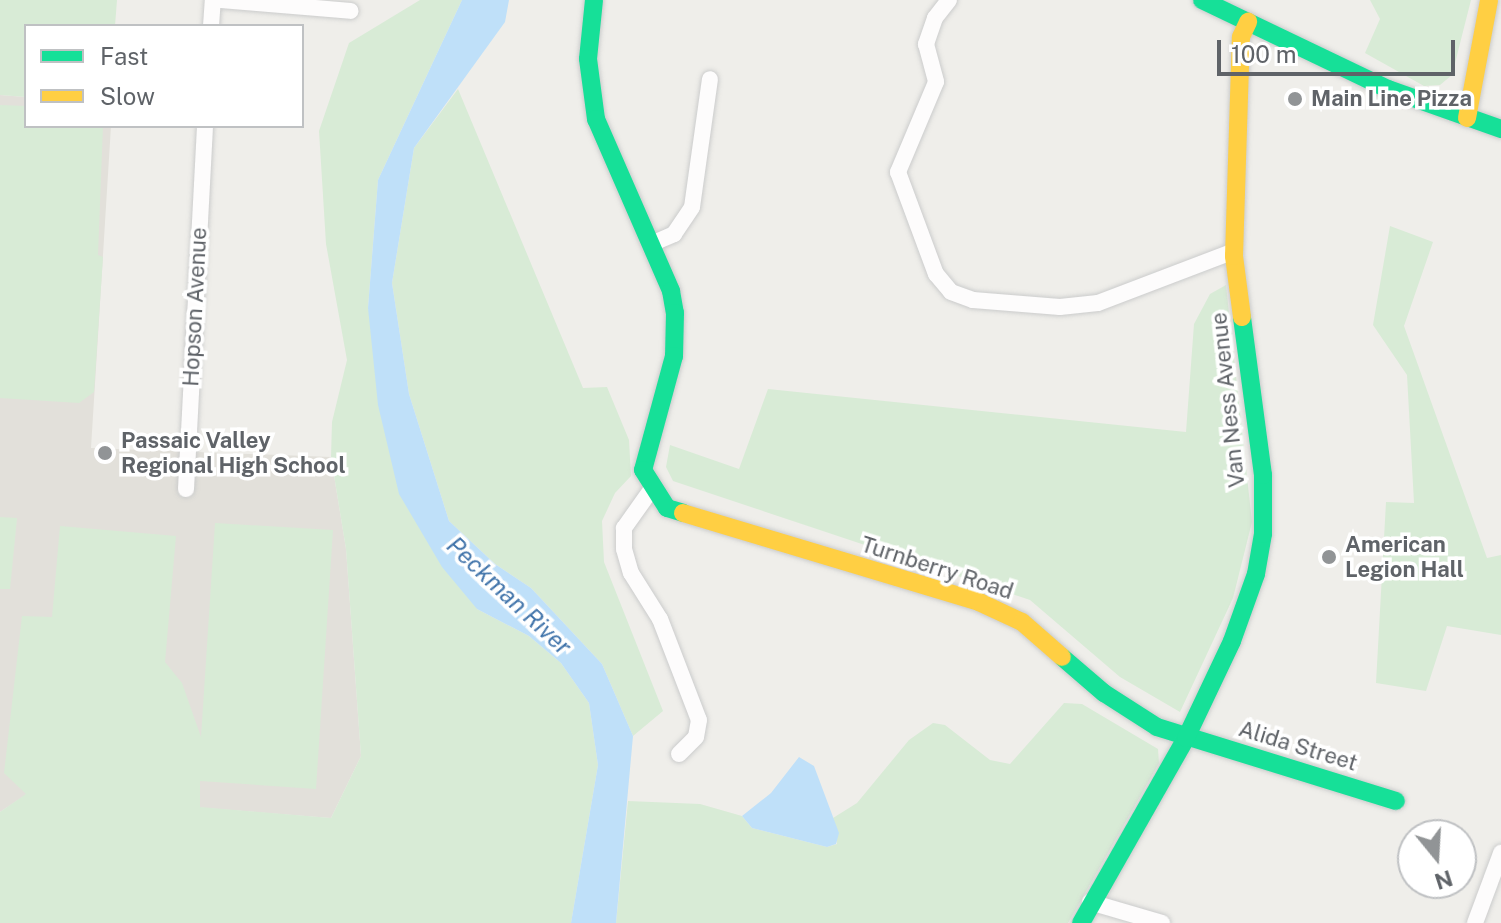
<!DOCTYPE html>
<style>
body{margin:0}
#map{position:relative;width:1501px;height:923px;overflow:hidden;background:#efeeea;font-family:"Public Sans",sans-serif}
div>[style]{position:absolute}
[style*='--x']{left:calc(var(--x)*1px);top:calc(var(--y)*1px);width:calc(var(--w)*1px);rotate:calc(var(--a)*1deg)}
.education>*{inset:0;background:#e2e0da}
.green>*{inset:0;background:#d8ebd6}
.water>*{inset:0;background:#bfe0f9}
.roads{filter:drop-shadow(0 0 2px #cbcccc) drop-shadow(0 0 2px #cbcccc)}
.street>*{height:16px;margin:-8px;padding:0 8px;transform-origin:8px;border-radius:8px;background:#fdfcfc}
.fast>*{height:18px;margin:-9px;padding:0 9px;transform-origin:9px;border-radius:9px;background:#16e098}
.slow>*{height:18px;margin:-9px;padding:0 9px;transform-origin:9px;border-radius:9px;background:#ffcf43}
.dots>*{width:22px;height:22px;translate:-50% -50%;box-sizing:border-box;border:4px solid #fff;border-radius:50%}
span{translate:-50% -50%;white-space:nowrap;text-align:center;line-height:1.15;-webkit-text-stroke:7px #fff;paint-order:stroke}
.poi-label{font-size:22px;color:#5f6368;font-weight:700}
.left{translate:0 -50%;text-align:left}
.street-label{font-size:22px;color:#5f6368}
.water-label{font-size:24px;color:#4174aa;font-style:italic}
.legend{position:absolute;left:24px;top:24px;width:280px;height:104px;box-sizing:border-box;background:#fff;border:2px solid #bfc1c3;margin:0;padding:10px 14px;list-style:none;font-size:24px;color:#5f6368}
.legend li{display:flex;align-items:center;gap:16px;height:40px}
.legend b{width:40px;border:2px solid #bfc1c3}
.north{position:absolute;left:1397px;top:819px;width:80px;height:80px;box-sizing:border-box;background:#fff;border:2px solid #bfc1c3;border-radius:50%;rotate:162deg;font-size:22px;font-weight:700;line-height:32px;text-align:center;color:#5f6368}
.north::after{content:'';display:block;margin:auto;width:28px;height:36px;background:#919496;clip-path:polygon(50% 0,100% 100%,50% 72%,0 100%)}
.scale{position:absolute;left:1217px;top:40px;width:238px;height:36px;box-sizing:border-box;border:4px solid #5f6368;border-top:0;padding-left:10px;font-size:24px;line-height:28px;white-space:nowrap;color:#5f6368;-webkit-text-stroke:6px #fff;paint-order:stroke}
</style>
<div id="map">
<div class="education">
<i style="clip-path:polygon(0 95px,26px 97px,26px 126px,111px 126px,91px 448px,331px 457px,346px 549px,361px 756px,331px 818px,27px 794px,0 812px)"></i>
</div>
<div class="green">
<i style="clip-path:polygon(0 0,117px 0,115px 26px,26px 26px,26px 97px,0 95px)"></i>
<i style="clip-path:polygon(420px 0,462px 0,378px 180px,368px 308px,477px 609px,529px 636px,561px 663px,589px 703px,598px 765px,571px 923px,0 923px,0 812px,26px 794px,4px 773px,22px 616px,52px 617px,60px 526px,176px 536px,165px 662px,182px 683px,201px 737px,215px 523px,333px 530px,316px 789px,200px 781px,200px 807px,331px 818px,361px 756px,346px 549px,331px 457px,332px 422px,347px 360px,326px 244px,319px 131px,349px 43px)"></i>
<i style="clip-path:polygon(1370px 0,1471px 0,1452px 75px,1440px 85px,1424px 86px,1365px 53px,1380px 19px)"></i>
<i style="clip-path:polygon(458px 89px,583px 388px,607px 387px,629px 440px,631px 476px,615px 493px,602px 521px,604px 562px,663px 711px,633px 736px,602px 664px,531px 588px,495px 564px,449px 521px,409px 394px,392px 283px,414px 148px)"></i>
<i style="clip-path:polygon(0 105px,26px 106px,26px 126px,103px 126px,98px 255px,103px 257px,94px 392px,79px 403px,0 398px)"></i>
<i style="clip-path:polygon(1390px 226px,1433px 242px,1404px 326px,1487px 558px,1501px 555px,1501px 635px,1447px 626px,1426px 691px,1376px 683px,1386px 502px,1414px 503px,1407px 375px,1373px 325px)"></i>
<i style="clip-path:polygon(1226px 285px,1252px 522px,1233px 598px,1180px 712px,1120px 677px,1030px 600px,673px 481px,666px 467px,670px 445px,739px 469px,768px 389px,1186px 432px,1194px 324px,1210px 294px)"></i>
<i style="clip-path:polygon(0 517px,17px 518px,10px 589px,0 589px)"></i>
<i style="clip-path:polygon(1064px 703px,1082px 704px,1158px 749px,1159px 763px,1068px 923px,616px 923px,628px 801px,700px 804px,742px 816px,752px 828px,827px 847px,837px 844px,833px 818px,857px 803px,909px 740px,933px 723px,945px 725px,990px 760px,1010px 764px)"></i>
</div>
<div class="water">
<i style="clip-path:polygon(462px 0,509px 0,505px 22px,414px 148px,392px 283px,409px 394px,449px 521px,495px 564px,531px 588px,602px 664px,633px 736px,616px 923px,571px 923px,598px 765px,589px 703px,561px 663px,529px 636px,477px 609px,442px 567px,399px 494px,378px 405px,368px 308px,378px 180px)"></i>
<i style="clip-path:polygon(799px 757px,814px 766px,839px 833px,836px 844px,827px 847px,752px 828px,742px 816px,771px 793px)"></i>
</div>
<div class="roads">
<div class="street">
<i style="--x:221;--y:0;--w:130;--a:4.8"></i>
<i style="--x:949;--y:0;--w:23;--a:128"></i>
<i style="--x:935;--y:18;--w:28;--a:109"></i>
<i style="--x:926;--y:44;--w:39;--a:75"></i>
<i style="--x:936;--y:82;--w:98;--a:112.9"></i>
<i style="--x:898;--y:172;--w:109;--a:69.6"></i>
<i style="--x:936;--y:274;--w:23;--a:50"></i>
<i style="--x:951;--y:292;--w:23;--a:20"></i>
<i style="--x:973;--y:300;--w:87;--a:4.6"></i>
<i style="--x:1060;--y:307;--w:38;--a:-6"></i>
<i style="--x:1098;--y:303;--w:146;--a:-20.9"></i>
<i style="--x:211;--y:26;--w:26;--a:-86"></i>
<i style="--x:651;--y:244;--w:25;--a:-23"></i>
<i style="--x:674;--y:234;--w:32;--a:-56"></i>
<i style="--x:692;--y:207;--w:129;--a:-82"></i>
<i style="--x:186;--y:489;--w:363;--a:-87"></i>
<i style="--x:651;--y:490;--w:47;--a:125.4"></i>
<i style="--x:624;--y:528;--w:21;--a:90"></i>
<i style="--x:624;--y:549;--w:25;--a:74"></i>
<i style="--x:631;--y:573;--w:54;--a:57.8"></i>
<i style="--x:660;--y:619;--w:108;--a:68.9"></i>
<i style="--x:699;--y:720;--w:17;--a:100"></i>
<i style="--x:696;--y:737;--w:24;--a:135"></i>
<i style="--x:1090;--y:902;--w:75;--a:16.3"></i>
<i style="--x:1475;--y:923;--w:75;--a:-69.6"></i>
</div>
<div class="fast">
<i style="--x:594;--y:0;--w:59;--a:95.8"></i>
<i style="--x:588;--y:59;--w:61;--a:82.4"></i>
<i style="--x:596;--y:119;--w:188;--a:66.4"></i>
<i style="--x:671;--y:291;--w:22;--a:80"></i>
<i style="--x:675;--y:313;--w:43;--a:91.3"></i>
<i style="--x:674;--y:356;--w:118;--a:105.2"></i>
<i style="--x:643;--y:470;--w:45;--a:57.7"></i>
<i style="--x:667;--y:508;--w:17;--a:17"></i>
<i style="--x:1202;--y:0;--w:206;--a:25.6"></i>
<i style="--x:1388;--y:89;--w:120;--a:19.5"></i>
<i style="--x:1062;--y:657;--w:55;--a:40.6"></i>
<i style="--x:1104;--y:693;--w:63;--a:32.7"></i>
<i style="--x:1157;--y:727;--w:250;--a:17.2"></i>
<i style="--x:1081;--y:923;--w:213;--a:-60.4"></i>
<i style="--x:1186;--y:738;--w:107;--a:-64.6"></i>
<i style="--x:1232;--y:641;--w:71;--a:-70.3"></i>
<i style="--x:1256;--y:574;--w:41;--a:-80.1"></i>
<i style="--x:1263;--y:534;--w:59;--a:-90"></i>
<i style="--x:1263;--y:475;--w:159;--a:-97.6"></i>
</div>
<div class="slow">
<i style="--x:1467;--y:118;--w:120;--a:-79.4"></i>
<i style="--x:1242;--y:317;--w:62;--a:-97.5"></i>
<i style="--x:1234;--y:256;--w:219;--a:-88.2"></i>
<i style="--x:1241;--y:37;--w:17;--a:-65"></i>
<i style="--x:683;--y:513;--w:309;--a:16.7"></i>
<i style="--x:979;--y:602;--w:47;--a:24.9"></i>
<i style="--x:1022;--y:622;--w:53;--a:41.2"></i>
</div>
</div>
<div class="dots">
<i style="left:1295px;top:99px;background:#919496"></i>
<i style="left:105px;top:453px;background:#919496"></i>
<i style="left:1329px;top:557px;background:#919496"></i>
</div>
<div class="poi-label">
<span class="left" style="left:1311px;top:99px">Main Line Pizza</span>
<span class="left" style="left:121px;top:453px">Passaic Valley<br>Regional High School</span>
<span class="left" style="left:1345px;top:557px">American<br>Legion Hall</span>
</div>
<div class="street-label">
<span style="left:195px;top:307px;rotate:-87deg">Hopson Avenue</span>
<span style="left:1228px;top:400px;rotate:-96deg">Van Ness Avenue</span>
<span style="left:937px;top:568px;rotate:18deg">Turnberry Road</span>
<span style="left:1298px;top:746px;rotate:17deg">Alida Street</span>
</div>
<div class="water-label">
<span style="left:509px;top:596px;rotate:43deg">Peckman River</span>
</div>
<ul class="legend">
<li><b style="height:10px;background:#16e098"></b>Fast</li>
<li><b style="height:10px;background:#ffcf43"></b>Slow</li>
</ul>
<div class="north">N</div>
<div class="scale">100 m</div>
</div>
